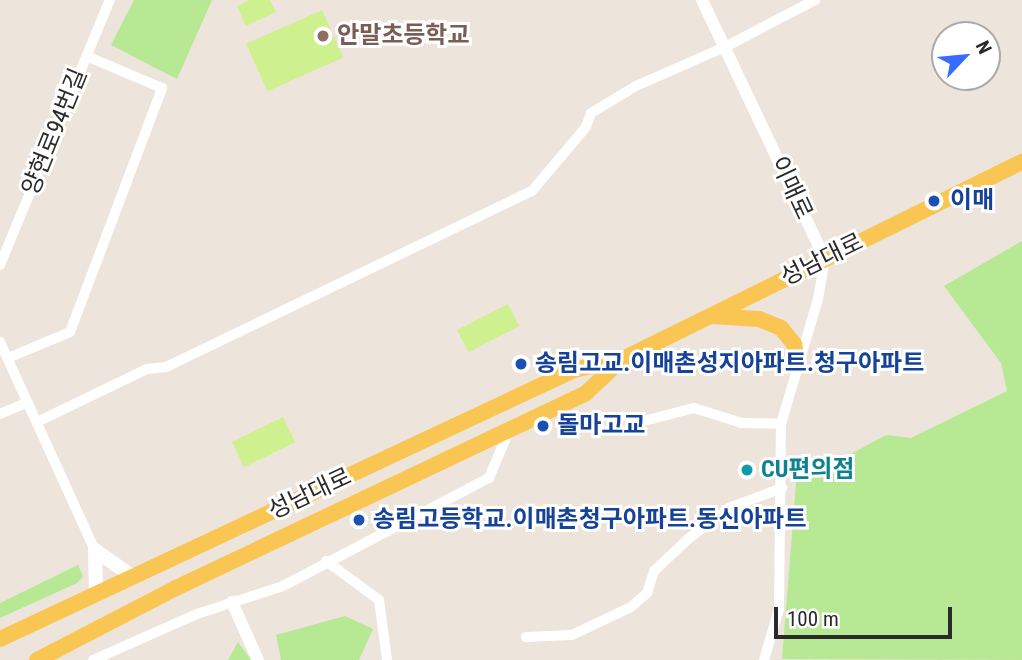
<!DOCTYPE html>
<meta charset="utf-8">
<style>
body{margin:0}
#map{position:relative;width:1022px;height:660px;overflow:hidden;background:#ede4db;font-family:"Roboto Condensed","Noto Sans KR",sans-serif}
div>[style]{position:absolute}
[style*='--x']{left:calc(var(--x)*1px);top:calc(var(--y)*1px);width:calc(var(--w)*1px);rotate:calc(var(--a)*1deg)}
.green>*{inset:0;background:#b7e894}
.pitch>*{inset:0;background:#cef08f;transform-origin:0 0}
.minor>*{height:10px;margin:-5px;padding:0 5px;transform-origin:5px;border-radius:5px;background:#fff}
.tertiary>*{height:12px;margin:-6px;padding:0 6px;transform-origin:6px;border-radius:6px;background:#fff}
.secondary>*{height:14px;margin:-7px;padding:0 7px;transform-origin:7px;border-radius:7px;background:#fff}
.primary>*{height:16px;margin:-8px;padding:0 8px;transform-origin:8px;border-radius:8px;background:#fac653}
.dots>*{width:19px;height:19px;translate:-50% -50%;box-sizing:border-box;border:4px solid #fff;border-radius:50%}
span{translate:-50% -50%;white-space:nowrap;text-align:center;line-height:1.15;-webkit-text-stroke:6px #fff;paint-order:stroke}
.education-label{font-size:24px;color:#785e54;font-weight:700}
.left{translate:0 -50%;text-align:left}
.street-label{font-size:24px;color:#2a2a2a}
.transit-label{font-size:24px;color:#164399;font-weight:700}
.culture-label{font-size:24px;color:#0d838f;font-weight:700}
.north{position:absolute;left:931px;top:21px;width:70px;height:70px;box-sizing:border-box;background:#fff;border:2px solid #aaa;border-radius:50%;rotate:64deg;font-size:19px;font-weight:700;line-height:28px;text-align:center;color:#2a2a2a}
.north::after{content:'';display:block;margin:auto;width:24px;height:32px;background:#366cff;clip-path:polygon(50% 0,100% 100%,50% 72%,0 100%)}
.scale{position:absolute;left:774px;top:607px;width:178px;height:32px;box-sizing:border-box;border:4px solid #2a2a2a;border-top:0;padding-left:9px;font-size:21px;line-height:24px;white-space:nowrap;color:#2a2a2a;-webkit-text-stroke:5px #fff;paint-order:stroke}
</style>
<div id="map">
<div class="green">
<i style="clip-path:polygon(134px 0,212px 0,177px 79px,111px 45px)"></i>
<i style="clip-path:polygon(1022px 241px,1022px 660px,782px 659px,797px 471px,812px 475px,886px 435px,911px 438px,1007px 391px,1001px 363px,944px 286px)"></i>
<i style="clip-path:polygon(78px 565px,83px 577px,77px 583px,0 618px,0 603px)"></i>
<i style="clip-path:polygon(345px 616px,373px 629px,359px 660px,281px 660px,276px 635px)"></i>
<i style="clip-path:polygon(238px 642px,251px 660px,228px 660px)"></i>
</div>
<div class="pitch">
<i style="clip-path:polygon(249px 0,270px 0,276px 12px,246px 26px,237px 6px)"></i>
<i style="left:322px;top:10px;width:52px;height:83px;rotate:66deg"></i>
<i style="left:508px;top:304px;width:25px;height:57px;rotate:63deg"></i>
<i style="left:283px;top:417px;width:28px;height:57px;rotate:64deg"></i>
</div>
<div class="minor">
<i style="--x:0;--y:265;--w:287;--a:-67.5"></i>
<i style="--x:0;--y:342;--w:229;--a:65.5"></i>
<i style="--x:8;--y:358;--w:67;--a:-22.8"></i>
<i style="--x:70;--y:332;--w:261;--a:-69.3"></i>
<i style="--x:162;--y:88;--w:82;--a:-157.2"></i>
<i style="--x:0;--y:414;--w:30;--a:-23"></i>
<i style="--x:644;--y:421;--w:52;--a:-14.6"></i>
<i style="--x:694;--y:408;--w:50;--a:17.4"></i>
<i style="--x:742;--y:423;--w:39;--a:1"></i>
<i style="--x:37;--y:422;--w:122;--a:-25.7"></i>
<i style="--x:147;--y:369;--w:19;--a:-6"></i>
<i style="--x:166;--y:367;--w:406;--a:-25.7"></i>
<i style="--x:532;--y:191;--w:84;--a:-49.8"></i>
<i style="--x:586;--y:127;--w:15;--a:-70"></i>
<i style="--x:591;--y:113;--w:52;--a:-31"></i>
<i style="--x:636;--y:86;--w:97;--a:-23.7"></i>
<i style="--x:725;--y:47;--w:102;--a:-27.6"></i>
<i style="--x:326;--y:561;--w:66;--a:36.3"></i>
<i style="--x:379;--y:600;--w:61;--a:82.4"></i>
<i style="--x:526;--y:637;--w:46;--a:-2.5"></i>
<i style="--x:572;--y:635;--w:65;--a:-25.4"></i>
<i style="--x:631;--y:607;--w:21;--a:-41"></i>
<i style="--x:647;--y:593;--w:23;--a:-72"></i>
<i style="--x:654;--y:571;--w:47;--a:-43.3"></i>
<i style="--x:688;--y:539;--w:51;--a:-37.1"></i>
<i style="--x:729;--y:508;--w:57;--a:-20.7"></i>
<i style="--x:93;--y:660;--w:114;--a:-23.9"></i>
<i style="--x:197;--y:614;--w:90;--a:-18"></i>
<i style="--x:283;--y:586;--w:233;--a:-27.7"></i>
<i style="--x:489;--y:478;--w:54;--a:-67.2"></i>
<i style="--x:764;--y:660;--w:53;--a:-73.6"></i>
<i style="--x:779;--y:609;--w:185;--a:-89.4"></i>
<i style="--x:781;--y:424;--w:130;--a:-73.5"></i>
<i style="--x:818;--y:299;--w:41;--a:-80.1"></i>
</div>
<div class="tertiary">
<i style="--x:702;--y:0;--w:287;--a:64.6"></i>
<i style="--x:232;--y:602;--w:64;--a:65.9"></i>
</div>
<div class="secondary">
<i style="--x:95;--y:550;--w:47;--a:35.4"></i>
<i style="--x:95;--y:550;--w:45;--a:88.7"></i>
</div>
<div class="primary">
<i style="--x:712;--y:316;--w:47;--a:3.7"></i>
<i style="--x:759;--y:319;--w:24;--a:22"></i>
<i style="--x:781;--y:328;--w:21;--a:51"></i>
<i style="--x:794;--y:344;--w:20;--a:79"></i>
<i style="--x:0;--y:639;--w:634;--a:-25.11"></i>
<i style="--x:574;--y:370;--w:50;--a:-12.7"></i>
<i style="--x:623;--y:359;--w:445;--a:-26.3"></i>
<i style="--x:37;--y:660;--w:157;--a:-27.4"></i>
<i style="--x:176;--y:588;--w:454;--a:-25.4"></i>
<i style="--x:586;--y:393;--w:48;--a:-43.3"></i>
</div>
<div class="dots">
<i style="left:323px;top:36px;background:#8d6e63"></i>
<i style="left:934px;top:201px;background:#1a4fb4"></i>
<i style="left:521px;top:364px;background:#1a4fb4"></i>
<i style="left:543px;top:426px;background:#1a4fb4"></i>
<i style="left:747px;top:470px;background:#0f9aa8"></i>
<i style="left:359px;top:520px;background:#1a4fb4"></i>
</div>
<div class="education-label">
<span class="left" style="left:337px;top:36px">안말초등학교</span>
</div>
<div class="street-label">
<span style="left:55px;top:132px;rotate:-68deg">양현로94번길</span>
<span style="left:791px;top:188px;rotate:65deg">이매로</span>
<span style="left:822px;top:260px;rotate:-26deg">성남대로</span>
<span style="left:310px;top:494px;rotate:-25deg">성남대로</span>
</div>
<div class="transit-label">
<span class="left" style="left:950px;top:201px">이매</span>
<span class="left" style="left:535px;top:364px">송림고교.이매촌성지아파트.청구아파트</span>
<span class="left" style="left:557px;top:426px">돌마고교</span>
<span class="left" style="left:373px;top:520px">송림고등학교.이매촌청구아파트.동신아파트</span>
</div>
<div class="culture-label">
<span class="left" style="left:761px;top:470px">CU편의점</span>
</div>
<div class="north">N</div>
<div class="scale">100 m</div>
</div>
